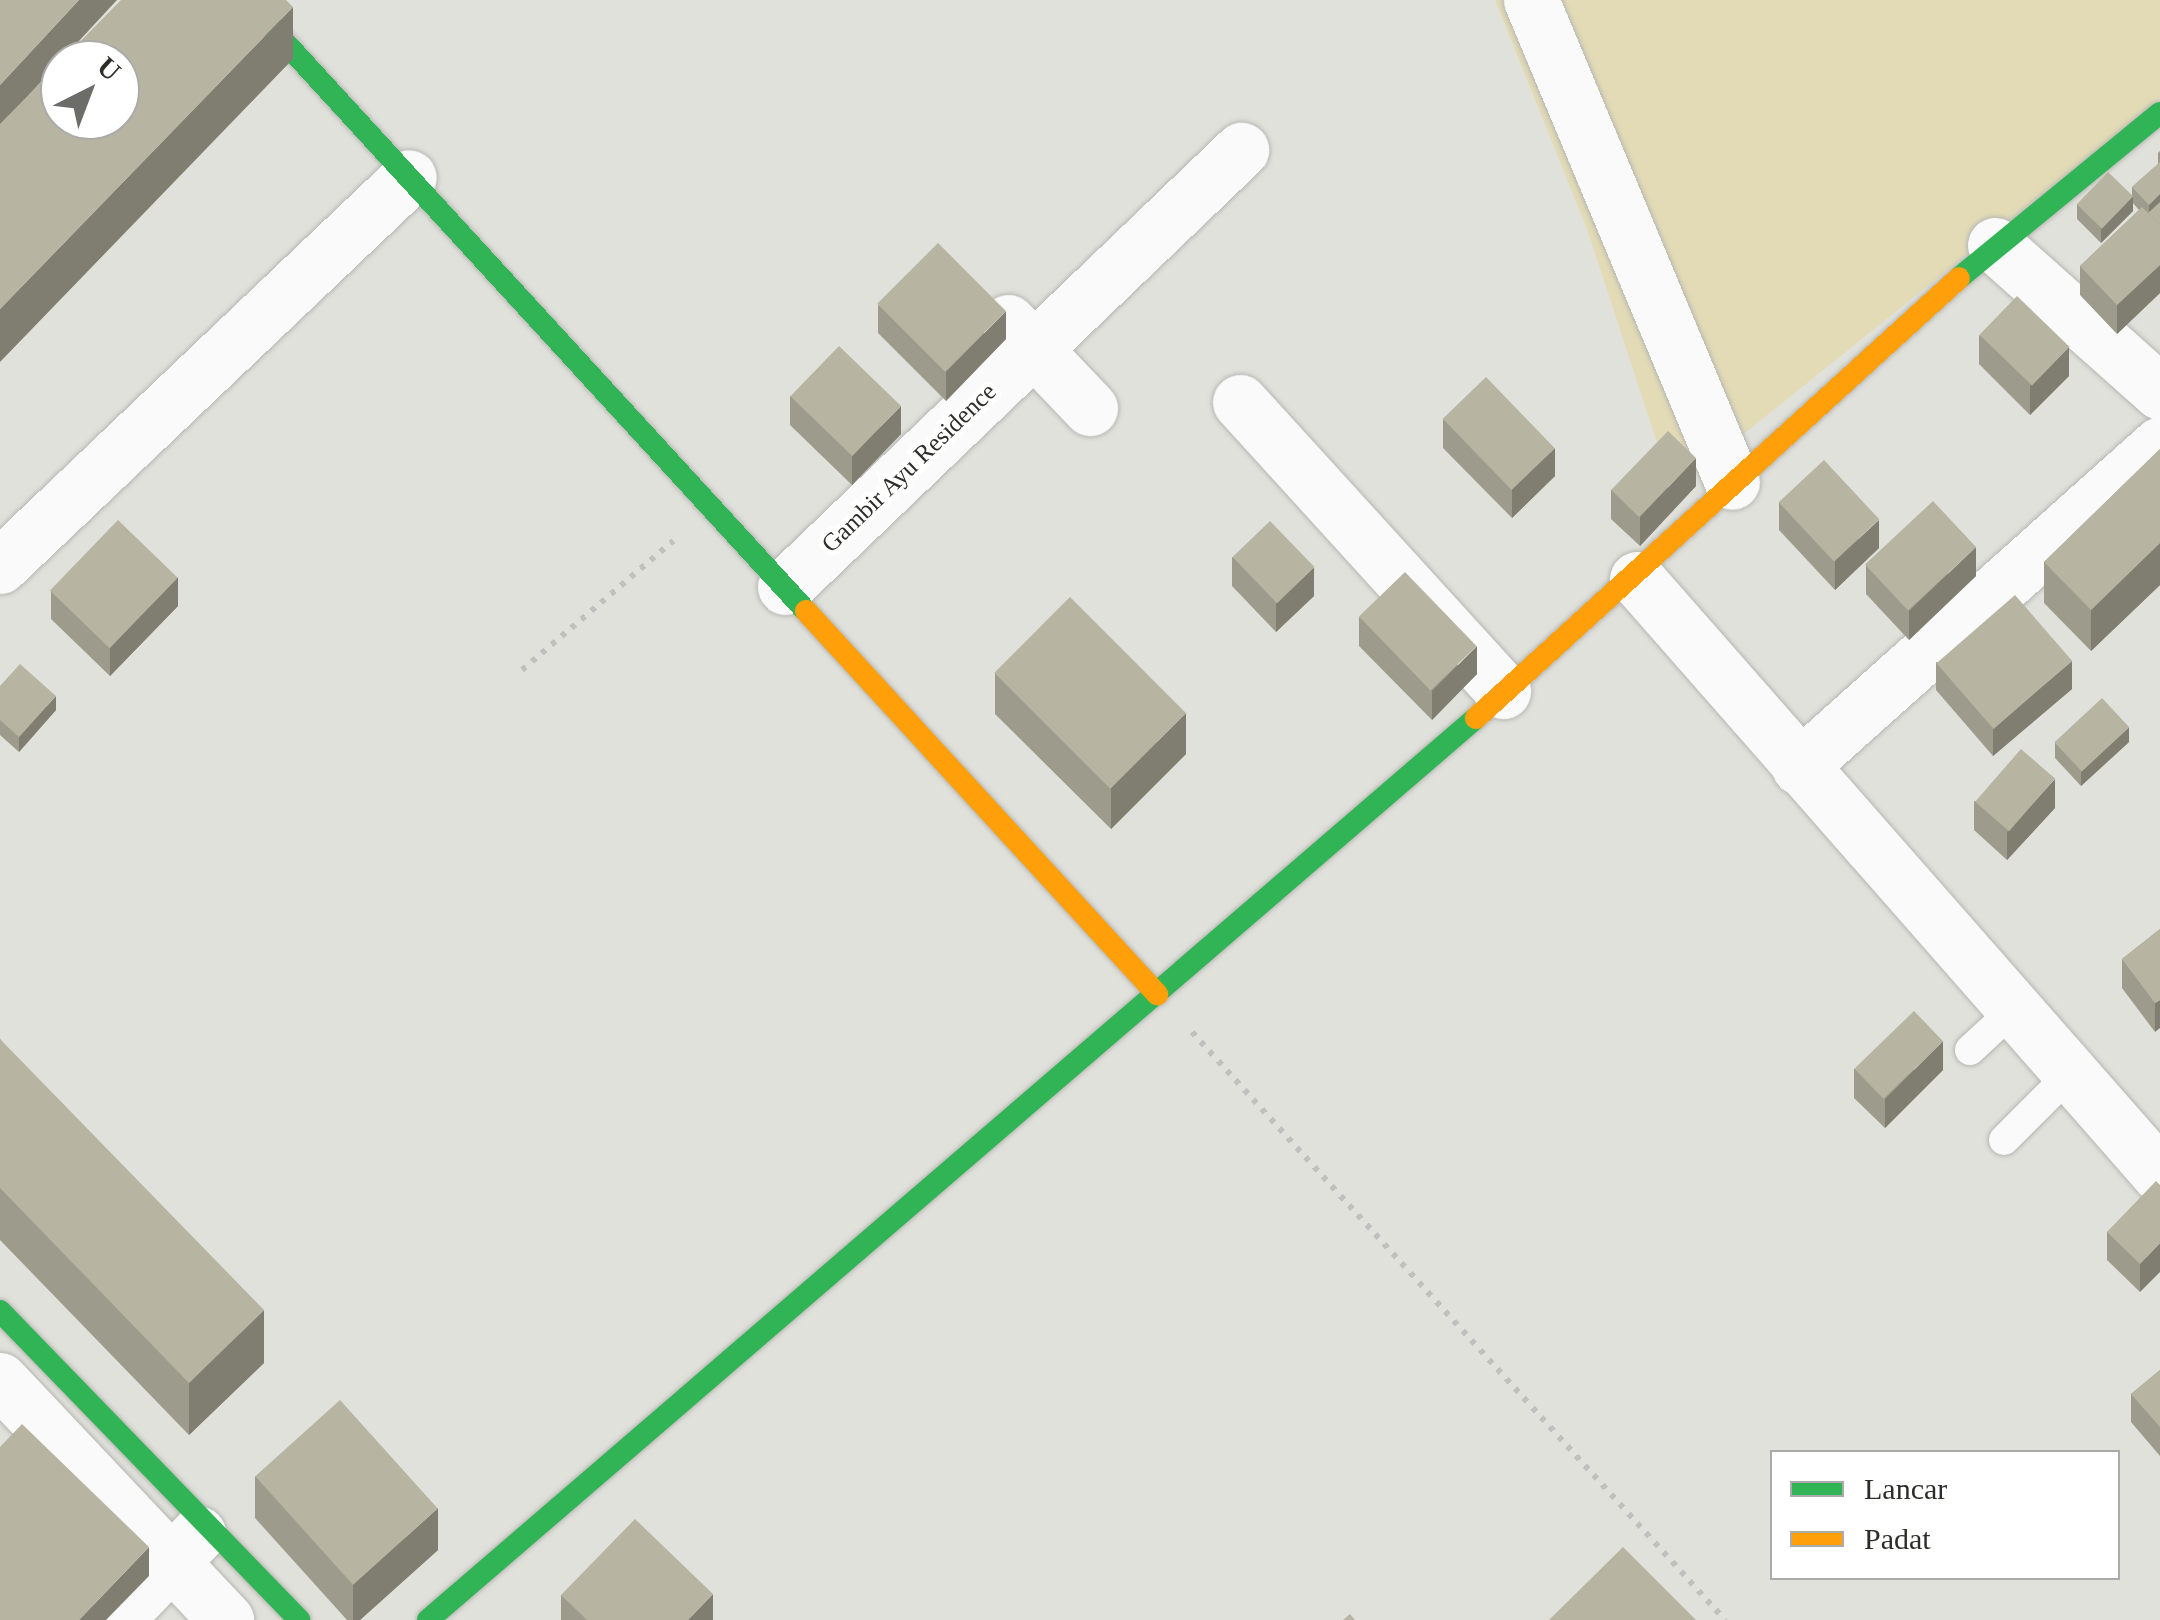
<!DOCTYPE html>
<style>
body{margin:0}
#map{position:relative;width:2160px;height:1620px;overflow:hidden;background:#e1e1dc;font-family:"Times New Roman",serif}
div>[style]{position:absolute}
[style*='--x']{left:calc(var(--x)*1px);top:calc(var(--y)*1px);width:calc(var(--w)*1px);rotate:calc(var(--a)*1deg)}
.green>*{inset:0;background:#e2dbb6}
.path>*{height:6px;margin-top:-3px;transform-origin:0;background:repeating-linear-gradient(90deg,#c0c0be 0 5px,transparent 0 13px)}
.roads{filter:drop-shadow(0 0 2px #b6b6b2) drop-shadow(0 0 2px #b6b6b2)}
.lane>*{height:30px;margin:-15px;padding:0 15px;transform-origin:15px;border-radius:15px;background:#fafafa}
.street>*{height:55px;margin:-27.5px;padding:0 27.5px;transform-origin:27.5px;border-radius:27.5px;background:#fafafa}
.fast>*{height:22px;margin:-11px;padding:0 11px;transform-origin:11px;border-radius:11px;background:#30b455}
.slow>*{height:22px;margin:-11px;padding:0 11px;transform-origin:11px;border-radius:11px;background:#ff9f0a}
.wall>*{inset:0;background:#9d9b8b}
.shaded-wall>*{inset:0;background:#807e71}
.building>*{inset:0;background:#b7b4a2;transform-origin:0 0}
span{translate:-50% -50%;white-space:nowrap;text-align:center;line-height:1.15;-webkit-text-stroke:10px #fff;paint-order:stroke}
.street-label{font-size:25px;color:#2d2d29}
.legend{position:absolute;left:1770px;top:1450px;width:350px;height:130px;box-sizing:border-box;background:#fff;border:2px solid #ababa9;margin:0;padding:12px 18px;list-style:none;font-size:30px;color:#2d2d29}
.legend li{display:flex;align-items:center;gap:20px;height:50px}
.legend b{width:50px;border:2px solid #ababa9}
.north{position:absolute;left:40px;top:40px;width:100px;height:100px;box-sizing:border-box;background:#fff;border:2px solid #ababa9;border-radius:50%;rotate:42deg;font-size:28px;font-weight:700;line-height:40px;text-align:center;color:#2d2d29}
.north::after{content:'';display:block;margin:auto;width:35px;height:45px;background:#6c6c68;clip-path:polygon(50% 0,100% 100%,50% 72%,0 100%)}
</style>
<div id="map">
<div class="green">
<i style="clip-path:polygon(1495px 0,2160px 0,2160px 99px,1673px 491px,1587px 229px)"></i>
</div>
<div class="path">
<i style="--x:522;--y:670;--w:199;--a:-40.5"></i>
<i style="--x:1192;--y:1032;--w:794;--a:47.81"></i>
</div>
<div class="roads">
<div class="lane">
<i style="--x:1970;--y:1050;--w:56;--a:-42.8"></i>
<i style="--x:2004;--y:1140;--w:92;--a:-45"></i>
</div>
<div class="street">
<i style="--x:1531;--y:0;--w:522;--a:67.36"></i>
<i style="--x:1995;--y:245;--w:221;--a:41.7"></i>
<i style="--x:1008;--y:322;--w:119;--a:46.4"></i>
<i style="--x:1240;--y:402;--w:391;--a:47.7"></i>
<i style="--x:0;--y:566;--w:564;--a:-43.56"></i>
<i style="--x:1637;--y:579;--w:793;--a:48.73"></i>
<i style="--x:785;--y:587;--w:632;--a:-43.78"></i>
<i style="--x:1799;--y:767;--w:484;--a:-41.8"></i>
<i style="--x:0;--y:1380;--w:330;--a:46.7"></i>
<i style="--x:115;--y:1620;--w:120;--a:-46"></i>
</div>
<div class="fast">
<i style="--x:246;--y:0;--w:829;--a:47.49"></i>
<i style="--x:1959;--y:278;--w:260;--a:-39.4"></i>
<i style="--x:0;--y:1311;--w:430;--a:45.9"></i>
<i style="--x:428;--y:1620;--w:1383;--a:-40.72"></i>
</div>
<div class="slow">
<i style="--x:806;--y:611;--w:520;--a:47.5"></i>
<i style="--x:1476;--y:718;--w:653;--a:-42.33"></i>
</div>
</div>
<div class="wall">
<i style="clip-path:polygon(2160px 151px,2160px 293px,2117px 334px,2080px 295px,2080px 266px,2139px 210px,2133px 203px,2133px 211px,2101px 243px,2077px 219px,2077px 204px,2132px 195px,2132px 187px,2158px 164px,2158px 153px)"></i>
<i style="clip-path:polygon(878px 305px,1006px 339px,946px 401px,878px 333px)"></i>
<i style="clip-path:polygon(1979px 335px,2069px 376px,2030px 415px,1979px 364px)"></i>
<i style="clip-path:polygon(790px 396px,901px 434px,852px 485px,790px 425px)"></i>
<i style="clip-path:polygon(1443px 419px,1555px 476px,1512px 518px,1443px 448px)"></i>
<i style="clip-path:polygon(2160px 449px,2160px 585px,2091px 651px,2044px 603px,2044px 562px)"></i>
<i style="clip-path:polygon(1696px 486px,1640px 546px,1611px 519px,1611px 490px)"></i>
<i style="clip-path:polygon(1779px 502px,1879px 548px,1835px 590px,1779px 530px)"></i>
<i style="clip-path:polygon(1232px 557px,1314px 596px,1276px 632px,1232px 586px)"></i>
<i style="clip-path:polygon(1866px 565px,1976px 576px,1909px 640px,1866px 594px)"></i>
<i style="clip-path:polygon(51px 591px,178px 606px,110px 676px,51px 619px)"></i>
<i style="clip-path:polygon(1359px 617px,1477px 674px,1432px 720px,1359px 646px)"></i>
<i style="clip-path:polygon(1936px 662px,2072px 689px,1993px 756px,1936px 690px)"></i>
<i style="clip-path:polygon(995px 673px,1186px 754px,1111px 829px,995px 714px)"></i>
<i style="clip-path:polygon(0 686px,56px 710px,19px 752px,0 735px)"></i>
<i style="clip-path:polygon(2129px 742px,2081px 786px,2055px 758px,2055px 743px)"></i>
<i style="clip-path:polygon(1974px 801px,2055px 808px,2007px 860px,1974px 830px)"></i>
<i style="clip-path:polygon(2160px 929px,2155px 1032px,2122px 988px,2122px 959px)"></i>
<i style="clip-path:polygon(0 1039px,264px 1363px,189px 1435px,0 1240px)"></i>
<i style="clip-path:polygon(1854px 1069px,1943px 1070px,1885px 1128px,1854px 1098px)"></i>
<i style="clip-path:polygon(2160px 1185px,2140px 1292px,2107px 1260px,2107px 1232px)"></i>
<i style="clip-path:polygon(2160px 1370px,2160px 1456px,2131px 1422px,2131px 1394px)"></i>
<i style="clip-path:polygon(255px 1476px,438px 1550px,360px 1620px,347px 1620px,255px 1518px)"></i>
<i style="clip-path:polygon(561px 1595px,713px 1620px,561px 1620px)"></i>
</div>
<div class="shaded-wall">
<i style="clip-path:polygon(79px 0,117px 0,0 126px,0 85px)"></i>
<i style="clip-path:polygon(293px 7px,293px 59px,0 362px,0 309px)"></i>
<i style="clip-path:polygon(2160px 194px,2160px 209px,2149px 214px,2149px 205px)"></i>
<i style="clip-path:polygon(2133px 196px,2133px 211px,2101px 243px,2101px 229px)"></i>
<i style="clip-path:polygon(2160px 265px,2160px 293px,2117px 334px,2117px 305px)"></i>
<i style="clip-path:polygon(1006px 311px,1006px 339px,946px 401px,946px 372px)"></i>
<i style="clip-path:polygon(2069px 347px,2069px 376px,2030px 415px,2030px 386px)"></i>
<i style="clip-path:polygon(901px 406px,901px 434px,852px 485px,852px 456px)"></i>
<i style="clip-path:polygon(1555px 448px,1555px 476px,1512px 518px,1512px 489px)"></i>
<i style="clip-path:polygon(1696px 458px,1696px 486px,1640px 546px,1640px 517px)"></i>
<i style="clip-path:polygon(1879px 520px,1879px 548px,1835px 590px,1835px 561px)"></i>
<i style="clip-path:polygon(2160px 543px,2160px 585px,2091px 651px,2091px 610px)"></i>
<i style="clip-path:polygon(1976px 547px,1976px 576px,1909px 640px,1909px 611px)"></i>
<i style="clip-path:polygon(1314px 567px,1314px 596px,1276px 632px,1276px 604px)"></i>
<i style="clip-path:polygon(178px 577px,178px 606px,110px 676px,110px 647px)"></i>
<i style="clip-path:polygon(1477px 646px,1477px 674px,1432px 720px,1432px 691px)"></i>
<i style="clip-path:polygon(2072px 661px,2072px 689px,1993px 756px,1993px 728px)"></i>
<i style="clip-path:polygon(56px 696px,56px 710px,19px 752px,19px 737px)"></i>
<i style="clip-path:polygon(1186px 713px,1186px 754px,1111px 829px,1111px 788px)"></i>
<i style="clip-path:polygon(2129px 727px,2129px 742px,2081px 786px,2081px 772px)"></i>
<i style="clip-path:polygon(2055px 779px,2055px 808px,2007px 860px,2007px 832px)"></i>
<i style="clip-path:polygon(2160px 1000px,2160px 1028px,2155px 1032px,2155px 1003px)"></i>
<i style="clip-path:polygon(1943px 1041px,1943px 1070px,1885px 1128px,1885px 1099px)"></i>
<i style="clip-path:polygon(2160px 1243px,2160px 1272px,2140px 1292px,2140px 1264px)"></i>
<i style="clip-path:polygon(264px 1310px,264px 1363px,189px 1435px,189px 1383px)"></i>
<i style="clip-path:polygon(438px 1508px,438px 1550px,360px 1620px,353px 1620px,353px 1585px)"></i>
<i style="clip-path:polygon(149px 1547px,149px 1576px,106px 1620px,79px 1620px)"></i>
<i style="clip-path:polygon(713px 1594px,713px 1620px,688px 1620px)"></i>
</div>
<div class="building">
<i style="clip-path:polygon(0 0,79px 0,0 85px)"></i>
<i style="clip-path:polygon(121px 0,286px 0,293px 7px,0 309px,0 124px,60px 63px,60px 120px,120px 120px,120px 60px,62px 60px)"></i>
<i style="clip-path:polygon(2160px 162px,2160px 194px,2149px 205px,2132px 187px)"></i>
<i style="left:2108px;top:172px;width:35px;height:45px;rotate:44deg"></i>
<i style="clip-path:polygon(2160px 202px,2160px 225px,2148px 213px)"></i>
<i style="clip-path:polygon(2142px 207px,2160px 225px,2160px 265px,2117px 305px,2080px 266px)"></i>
<i style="left:938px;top:243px;width:96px;height:86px;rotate:45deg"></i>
<i style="left:2017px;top:296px;width:73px;height:54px;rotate:44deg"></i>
<i style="left:839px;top:346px;width:86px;height:70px;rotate:44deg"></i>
<i style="left:1486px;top:377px;width:99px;height:60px;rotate:46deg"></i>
<i style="left:1668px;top:431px;width:39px;height:82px;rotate:44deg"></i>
<i style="clip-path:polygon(2160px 449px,2160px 543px,2091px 610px,2044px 562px)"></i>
<i style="left:1824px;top:460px;width:81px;height:62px;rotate:47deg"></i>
<i style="left:1933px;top:501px;width:63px;height:93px;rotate:47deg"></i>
<i style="left:118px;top:520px;width:83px;height:98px;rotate:44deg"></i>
<i style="left:1270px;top:521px;width:64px;height:52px;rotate:46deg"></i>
<i style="left:1405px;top:572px;width:103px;height:64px;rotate:46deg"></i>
<i style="left:2015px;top:595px;width:87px;height:104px;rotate:49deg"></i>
<i style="left:1070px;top:597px;width:164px;height:107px;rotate:45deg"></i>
<i style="clip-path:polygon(20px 664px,56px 696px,19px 737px,0 720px,0 686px)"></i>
<i style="left:2102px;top:698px;width:40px;height:65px;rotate:47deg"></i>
<i style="left:2021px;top:749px;width:45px;height:70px;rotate:41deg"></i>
<i style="clip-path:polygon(2160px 929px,2160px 1000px,2155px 1003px,2122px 959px)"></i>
<i style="left:1914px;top:1011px;width:42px;height:83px;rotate:46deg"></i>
<i style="clip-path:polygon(0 1039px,264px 1310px,189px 1383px,0 1188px)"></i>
<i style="clip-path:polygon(2156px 1181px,2160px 1185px,2160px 1243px,2140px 1264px,2107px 1232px)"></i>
<i style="clip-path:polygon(2160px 1370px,2160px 1427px,2131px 1394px)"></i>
<i style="left:340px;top:1400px;width:146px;height:114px;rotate:48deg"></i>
<i style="clip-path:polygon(22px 1424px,149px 1547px,79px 1620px,0 1620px,0 1447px)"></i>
<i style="clip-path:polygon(635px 1519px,713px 1594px,688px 1620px,587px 1620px,561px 1595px)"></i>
<i style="clip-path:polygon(1623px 1547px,1696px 1620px,1549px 1620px)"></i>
<i style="clip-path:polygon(1350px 1614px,1355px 1620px,1343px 1620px)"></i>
</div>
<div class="street-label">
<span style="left:909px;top:468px;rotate:-44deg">Gambir Ayu Residence</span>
</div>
<ul class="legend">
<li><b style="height:12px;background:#30b455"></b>Lancar</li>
<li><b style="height:12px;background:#ff9f0a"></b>Padat</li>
</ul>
<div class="north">U</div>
</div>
